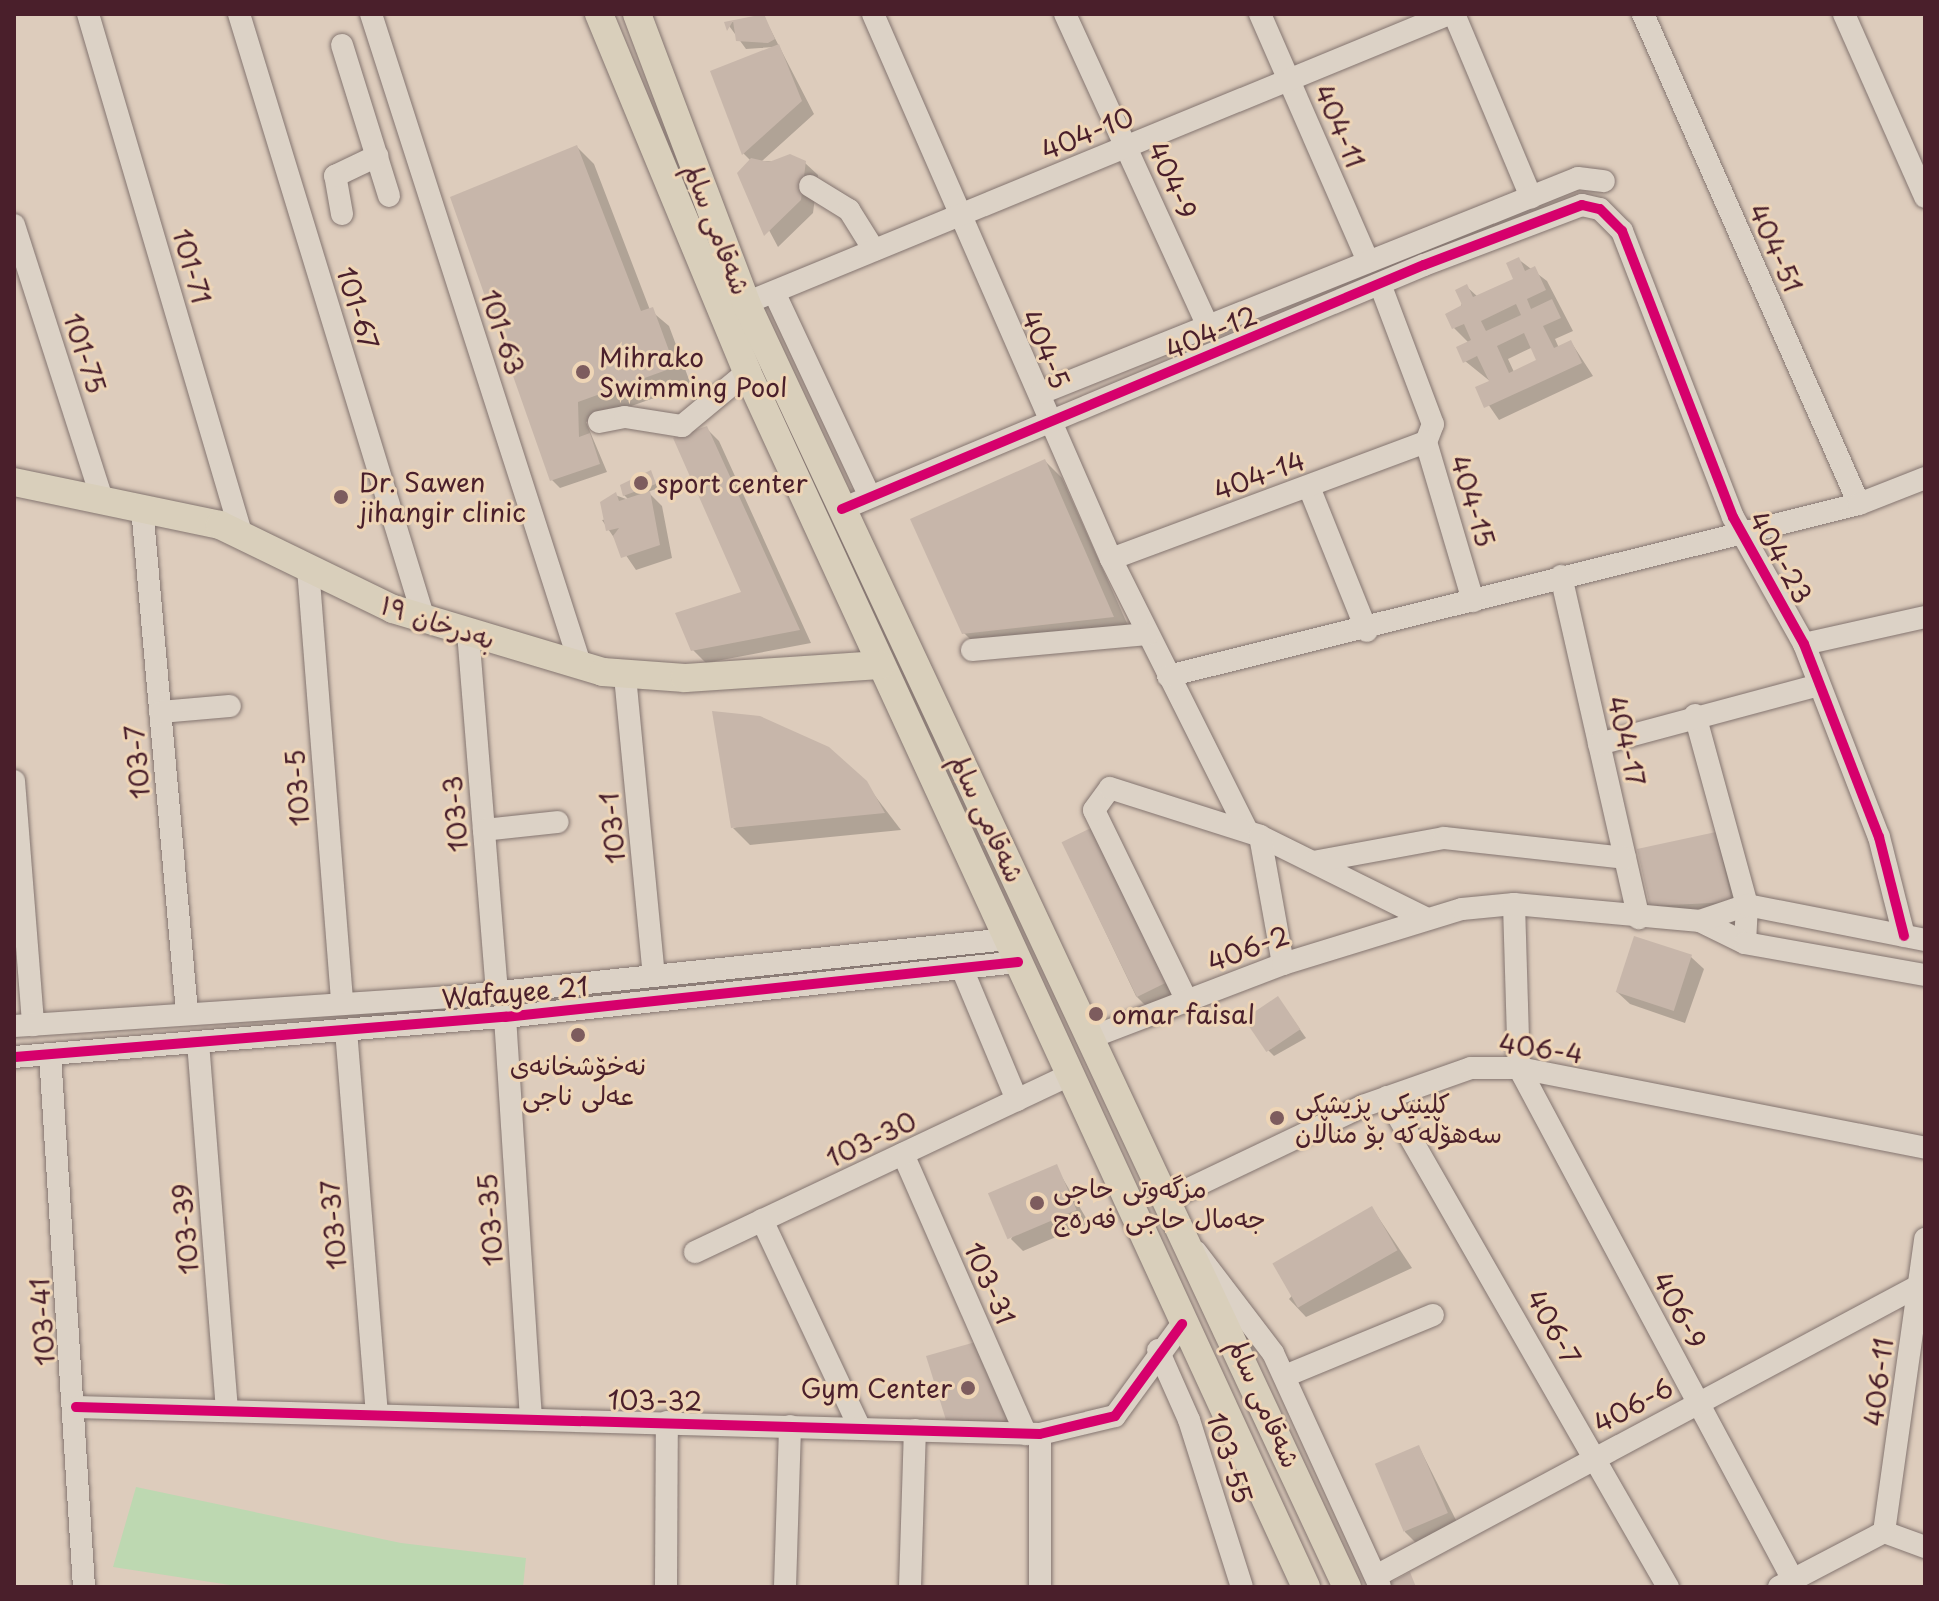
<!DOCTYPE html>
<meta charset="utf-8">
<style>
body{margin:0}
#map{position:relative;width:1939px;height:1601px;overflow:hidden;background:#ddccbc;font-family:"Playpen Sans","Playpen Sans Arabic",sans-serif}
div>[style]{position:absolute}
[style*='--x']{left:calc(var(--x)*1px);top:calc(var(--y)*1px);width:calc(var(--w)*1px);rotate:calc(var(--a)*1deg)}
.green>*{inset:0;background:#bdd8b1}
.shadow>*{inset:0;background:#0003}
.building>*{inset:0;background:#c7b6aa;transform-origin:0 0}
.roads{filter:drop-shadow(0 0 2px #847570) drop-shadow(0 0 2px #847570)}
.minor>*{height:22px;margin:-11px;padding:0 11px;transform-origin:11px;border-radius:11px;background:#dcd2c6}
.major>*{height:28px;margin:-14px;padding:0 14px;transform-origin:14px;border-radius:14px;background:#d9cfbb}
.cycleway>*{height:10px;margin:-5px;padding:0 5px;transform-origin:5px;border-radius:5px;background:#d6006c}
.dots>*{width:22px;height:22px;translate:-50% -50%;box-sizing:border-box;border:4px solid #eed5b6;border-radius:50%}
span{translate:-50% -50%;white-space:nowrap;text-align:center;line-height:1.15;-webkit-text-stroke:6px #eed5b6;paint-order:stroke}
.street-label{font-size:26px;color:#4a1f2b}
.poi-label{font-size:26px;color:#4a1f2b}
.left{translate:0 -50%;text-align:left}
.right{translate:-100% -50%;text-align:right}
.frame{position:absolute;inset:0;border:16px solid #4a1f2b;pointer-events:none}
</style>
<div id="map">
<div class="green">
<i style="clip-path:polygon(136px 1487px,401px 1543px,526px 1558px,523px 1587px,243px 1587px,113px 1567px)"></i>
</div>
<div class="shadow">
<i style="clip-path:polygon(763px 15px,814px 114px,762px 161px,805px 163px,818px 175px,813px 213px,778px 247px,739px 174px,751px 161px,743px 153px,774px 47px,746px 49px,727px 23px)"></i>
<i style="clip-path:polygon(577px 147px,594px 164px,650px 310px,669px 326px,691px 385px,586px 422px,607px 472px,560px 488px,552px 480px)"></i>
<i style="clip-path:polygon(evenodd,1518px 259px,1547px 281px,1573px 331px,1555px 339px,1559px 348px,1571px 342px,1593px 376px,1499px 420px,1477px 388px,1491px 382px,1465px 361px,1469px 343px,1454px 328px,1467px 287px,1478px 297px,1516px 280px,1518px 259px,1533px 347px,1539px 360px,1514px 372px,1508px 359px,1533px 347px)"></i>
<i style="clip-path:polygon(706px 428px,719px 441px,811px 643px,706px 663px,693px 650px,743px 593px)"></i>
<i style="clip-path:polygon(1045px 461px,1062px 478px,1130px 630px,982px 651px,964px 633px)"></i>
<i style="clip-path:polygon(650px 472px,658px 488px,648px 492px,662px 506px,672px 558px,636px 570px,602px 520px,609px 519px,603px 503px,615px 495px,629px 500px,624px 495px)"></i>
<i style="clip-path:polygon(869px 788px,901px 830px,750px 845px,733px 828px)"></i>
<i style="clip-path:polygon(1716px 834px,1744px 915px,1664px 917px,1652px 905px)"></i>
<i style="clip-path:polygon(1063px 843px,1183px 999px,1153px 1013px,1136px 996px)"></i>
<i style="clip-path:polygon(1691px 957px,1704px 969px,1685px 1023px,1630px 1004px,1617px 992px)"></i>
<i style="clip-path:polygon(1278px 998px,1306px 1038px,1274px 1056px,1266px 1048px)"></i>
<i style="clip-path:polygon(1056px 1167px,1089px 1223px,1023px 1251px,1011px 1239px)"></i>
<i style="clip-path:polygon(1372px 1208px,1412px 1268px,1306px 1317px,1289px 1299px)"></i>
<i style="clip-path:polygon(929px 1357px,1026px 1433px,961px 1432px,948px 1419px)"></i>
<i style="clip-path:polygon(1419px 1447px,1459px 1526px,1418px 1545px,1405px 1532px)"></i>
</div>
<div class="building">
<i style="clip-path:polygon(764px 14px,775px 39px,768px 43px,736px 41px,733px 21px,727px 31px,724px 22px)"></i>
<i style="clip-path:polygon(779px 44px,802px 101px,742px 155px,710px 71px)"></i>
<i style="clip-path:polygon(577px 145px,641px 311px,653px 307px,675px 367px,578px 402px,579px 437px,590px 433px,600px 464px,550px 481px,450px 197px)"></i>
<i style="clip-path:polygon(790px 154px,806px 161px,801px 200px,764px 236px,737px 173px,751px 158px,769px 162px)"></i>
<i style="clip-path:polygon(evenodd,1519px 257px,1525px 271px,1535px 266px,1546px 290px,1527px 299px,1531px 309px,1552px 299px,1561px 318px,1543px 326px,1554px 348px,1571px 340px,1582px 363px,1484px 408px,1475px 387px,1489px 381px,1477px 356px,1463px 363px,1456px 347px,1471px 340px,1464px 324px,1452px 329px,1445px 314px,1462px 305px,1455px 290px,1467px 284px,1473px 297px,1513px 279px,1506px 263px,1519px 257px,1516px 304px,1521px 315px,1486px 331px,1481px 321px,1516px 304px,1519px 257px,1524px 333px,1536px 360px,1509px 373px,1497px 346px,1524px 333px)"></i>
<i style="clip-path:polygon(707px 426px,800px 630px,691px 651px,675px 613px,741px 592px,673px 438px)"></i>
<i style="clip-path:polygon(1045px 459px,1114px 617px,962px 634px,910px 519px)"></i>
<i style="clip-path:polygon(651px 470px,656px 484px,623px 496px,620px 485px)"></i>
<i style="clip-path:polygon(650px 491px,660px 545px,621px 558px,613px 536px,619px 528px,606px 531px,600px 502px,616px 492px,619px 501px)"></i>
<i style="clip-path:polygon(712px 711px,760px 716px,829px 747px,867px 781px,885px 813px,731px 828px)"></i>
<i style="left:1093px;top:827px;width:172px;height:35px;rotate:64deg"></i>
<i style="clip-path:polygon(1716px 832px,1732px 902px,1650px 906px,1637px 849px)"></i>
<i style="left:1634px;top:936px;width:61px;height:59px;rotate:18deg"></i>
<i style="left:1278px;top:996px;width:40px;height:41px;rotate:56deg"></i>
<i style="left:1057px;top:1164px;width:50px;height:75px;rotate:67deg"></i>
<i style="left:1372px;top:1206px;width:51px;height:115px;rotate:60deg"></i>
<i style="clip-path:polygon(979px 1341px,1015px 1421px,946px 1420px,926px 1356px)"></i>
<i style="left:1419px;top:1445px;width:74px;height:48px;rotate:67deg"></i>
<i style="clip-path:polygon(1410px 1572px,1416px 1587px,1390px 1587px,1388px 1584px)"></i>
</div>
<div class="roads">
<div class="minor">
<i style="--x:88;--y:14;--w:541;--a:73.57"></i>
<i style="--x:239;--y:14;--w:633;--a:73"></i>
<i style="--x:371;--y:14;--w:686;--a:72.17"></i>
<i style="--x:873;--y:14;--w:595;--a:66.41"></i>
<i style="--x:1111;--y:559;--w:302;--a:63.4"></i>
<i style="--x:1065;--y:14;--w:343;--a:65.4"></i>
<i style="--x:1260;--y:14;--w:270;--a:66.4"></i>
<i style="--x:1454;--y:14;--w:199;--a:67.2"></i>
<i style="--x:1643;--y:14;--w:535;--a:66.21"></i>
<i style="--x:1844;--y:14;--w:200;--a:66.1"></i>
<i style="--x:342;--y:45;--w:158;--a:72.7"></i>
<i style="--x:810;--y:186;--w:46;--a:31.6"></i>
<i style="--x:849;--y:210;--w:47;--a:58"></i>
<i style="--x:342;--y:214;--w:39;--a:-100"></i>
<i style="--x:335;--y:176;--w:47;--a:-25.5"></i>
<i style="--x:14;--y:225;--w:288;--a:72.2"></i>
<i style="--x:1380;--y:284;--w:150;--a:69.3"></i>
<i style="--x:1433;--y:424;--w:19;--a:111"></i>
<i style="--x:1426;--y:442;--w:166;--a:73.5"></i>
<i style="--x:774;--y:292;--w:226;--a:64.9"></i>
<i style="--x:746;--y:303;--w:760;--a:-22.35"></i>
<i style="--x:1041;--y:393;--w:578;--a:-21.82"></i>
<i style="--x:1578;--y:178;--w:26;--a:7"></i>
<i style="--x:599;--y:422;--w:26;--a:-11"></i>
<i style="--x:625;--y:417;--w:58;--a:9"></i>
<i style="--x:682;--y:426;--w:85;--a:-39.7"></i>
<i style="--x:1309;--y:487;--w:155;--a:68.1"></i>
<i style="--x:142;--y:507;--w:507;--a:84.91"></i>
<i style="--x:842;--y:509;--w:631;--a:-22.75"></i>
<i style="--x:1424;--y:265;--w:169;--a:-20.8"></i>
<i style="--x:1582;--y:205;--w:18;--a:13"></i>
<i style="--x:1600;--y:209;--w:31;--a:45"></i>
<i style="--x:1622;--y:231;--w:307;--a:68.8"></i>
<i style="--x:1733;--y:517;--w:145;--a:60.8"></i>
<i style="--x:1804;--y:644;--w:207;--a:68.8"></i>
<i style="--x:1879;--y:837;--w:102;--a:75.8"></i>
<i style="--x:1111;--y:559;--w:336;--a:-20.4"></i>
<i style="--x:308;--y:568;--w:435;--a:85.5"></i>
<i style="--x:1561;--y:576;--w:351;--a:77.2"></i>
<i style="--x:468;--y:632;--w:361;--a:85.4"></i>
<i style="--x:1804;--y:644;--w:124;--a:-12.6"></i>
<i style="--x:972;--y:650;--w:176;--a:-5.2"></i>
<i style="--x:625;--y:676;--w:300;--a:84.5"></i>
<i style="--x:1168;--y:676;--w:712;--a:-13.98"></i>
<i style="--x:1859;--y:504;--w:71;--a:-21.5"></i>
<i style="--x:160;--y:712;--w:70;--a:-4.9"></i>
<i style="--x:1695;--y:715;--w:197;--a:74.7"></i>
<i style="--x:1747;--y:905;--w:38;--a:93"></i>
<i style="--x:1599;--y:744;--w:224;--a:-15"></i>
<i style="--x:14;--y:781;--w:245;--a:85.5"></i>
<i style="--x:484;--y:830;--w:74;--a:-6.2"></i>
<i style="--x:1260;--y:836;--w:186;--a:26.4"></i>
<i style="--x:1313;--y:862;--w:133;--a:-10.4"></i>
<i style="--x:1444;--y:838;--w:182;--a:6.3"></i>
<i style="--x:1514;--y:904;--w:164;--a:88.3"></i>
<i style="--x:1519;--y:1068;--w:578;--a:61.84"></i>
<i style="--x:1700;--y:921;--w:50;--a:26.1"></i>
<i style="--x:1745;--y:943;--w:183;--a:10.1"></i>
<i style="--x:963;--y:971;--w:140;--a:67.3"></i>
<i style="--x:1187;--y:1001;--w:212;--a:-116"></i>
<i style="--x:1094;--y:810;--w:27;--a:-54"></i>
<i style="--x:1110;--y:788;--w:157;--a:17.7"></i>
<i style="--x:1260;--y:836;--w:130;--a:79.8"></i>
<i style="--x:505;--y:1017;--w:403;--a:86.3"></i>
<i style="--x:14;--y:1026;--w:449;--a:-3.8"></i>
<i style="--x:462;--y:996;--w:549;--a:-5.96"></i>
<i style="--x:346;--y:1030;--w:386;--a:85.4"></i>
<i style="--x:1092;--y:1037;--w:204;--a:-20.9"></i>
<i style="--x:1283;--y:964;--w:187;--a:-17.1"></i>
<i style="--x:1462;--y:909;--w:52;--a:-5.5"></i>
<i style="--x:1514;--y:904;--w:187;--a:5.2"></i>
<i style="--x:1700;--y:921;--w:50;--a:-18.8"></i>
<i style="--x:1747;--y:905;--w:181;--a:11.1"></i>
<i style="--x:198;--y:1042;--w:370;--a:85.5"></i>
<i style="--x:50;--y:1054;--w:534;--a:86.35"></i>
<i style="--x:14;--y:1057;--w:493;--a:-4.7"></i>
<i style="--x:505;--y:1017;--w:516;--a:-6.12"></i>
<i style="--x:1387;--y:1097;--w:565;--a:60.17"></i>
<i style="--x:903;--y:1154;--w:306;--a:66.3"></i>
<i style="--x:1170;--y:1198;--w:214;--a:-25.5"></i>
<i style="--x:1363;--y:1106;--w:114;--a:-19.4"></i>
<i style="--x:1471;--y:1068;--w:48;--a:0"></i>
<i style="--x:1519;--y:1068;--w:414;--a:11.1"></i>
<i style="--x:762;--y:1220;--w:230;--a:64.8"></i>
<i style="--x:695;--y:1252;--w:415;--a:-25.3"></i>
<i style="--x:1196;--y:1252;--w:127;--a:52.7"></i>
<i style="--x:1273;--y:1353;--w:257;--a:65.4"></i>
<i style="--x:1158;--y:1350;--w:77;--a:66.1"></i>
<i style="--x:1189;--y:1420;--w:175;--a:72.4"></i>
<i style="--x:1285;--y:1376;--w:160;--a:-22.4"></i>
<i style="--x:76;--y:1407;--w:964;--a:1.6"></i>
<i style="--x:1040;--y:1434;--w:77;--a:-13.5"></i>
<i style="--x:1115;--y:1416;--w:114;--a:-53.9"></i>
<i style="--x:1040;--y:1434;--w:153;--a:90"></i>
<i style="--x:1884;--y:1532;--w:296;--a:-82"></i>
<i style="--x:1884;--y:1532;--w:44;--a:20.1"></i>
<i style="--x:1376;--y:1576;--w:615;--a:-28.15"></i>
<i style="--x:666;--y:1587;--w:165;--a:-89.7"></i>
<i style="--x:785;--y:1587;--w:161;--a:-88.2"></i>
<i style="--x:910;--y:1587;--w:157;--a:-88.2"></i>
<i style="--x:1779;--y:1587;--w:119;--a:-27.6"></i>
</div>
<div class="major">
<i style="--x:599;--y:14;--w:387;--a:67.5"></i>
<i style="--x:747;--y:372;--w:1337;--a:65.29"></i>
<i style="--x:637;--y:14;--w:309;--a:69.3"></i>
<i style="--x:746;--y:303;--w:1418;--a:64.92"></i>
<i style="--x:14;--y:482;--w:210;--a:11.8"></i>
<i style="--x:220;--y:525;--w:192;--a:25.9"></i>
<i style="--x:393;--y:609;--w:219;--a:16.7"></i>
<i style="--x:603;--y:672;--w:82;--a:4.2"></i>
<i style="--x:685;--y:678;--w:196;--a:-3.8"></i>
</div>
</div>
<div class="cycleway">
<i style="--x:842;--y:509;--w:631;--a:-22.75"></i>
<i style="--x:1424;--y:265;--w:169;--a:-20.8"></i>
<i style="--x:1582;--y:205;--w:18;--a:13"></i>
<i style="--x:1600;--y:209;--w:31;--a:45"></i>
<i style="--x:1622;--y:231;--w:307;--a:68.8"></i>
<i style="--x:1733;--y:517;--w:145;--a:60.8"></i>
<i style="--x:1804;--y:644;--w:207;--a:68.8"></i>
<i style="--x:1879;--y:837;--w:102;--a:75.8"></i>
<i style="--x:14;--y:1057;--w:493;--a:-4.7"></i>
<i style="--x:505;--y:1017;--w:516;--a:-6.12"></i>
<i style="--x:76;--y:1407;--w:964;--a:1.6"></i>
<i style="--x:1040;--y:1434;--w:77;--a:-13.5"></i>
<i style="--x:1115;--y:1416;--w:114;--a:-53.9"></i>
</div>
<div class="dots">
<i style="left:583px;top:372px;background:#7d5c5e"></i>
<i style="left:641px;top:483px;background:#7d5c5e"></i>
<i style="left:341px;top:497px;background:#7d5c5e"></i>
<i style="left:1096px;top:1014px;background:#7d5c5e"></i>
<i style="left:578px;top:1035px;background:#7d5c5e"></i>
<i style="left:1277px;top:1118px;background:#7d5c5e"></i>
<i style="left:1037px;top:1203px;background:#7d5c5e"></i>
<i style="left:968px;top:1388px;background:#7d5c5e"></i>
</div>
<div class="street-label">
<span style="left:1340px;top:126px;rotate:67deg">404-11</span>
<span style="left:1087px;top:133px;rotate:-22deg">404-10</span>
<span style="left:1173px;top:180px;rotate:66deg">404-9</span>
<span style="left:718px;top:229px;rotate:69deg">شەقامی سالم</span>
<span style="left:1776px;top:248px;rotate:66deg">404-51</span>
<span style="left:192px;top:266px;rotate:74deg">101-71</span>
<span style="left:358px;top:308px;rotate:73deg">101-67</span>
<span style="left:503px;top:332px;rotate:72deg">101-63</span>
<span style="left:1211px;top:332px;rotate:-23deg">404-12</span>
<span style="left:1046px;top:349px;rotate:67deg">404-5</span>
<span style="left:85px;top:353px;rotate:72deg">101-75</span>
<span style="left:1259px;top:475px;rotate:-20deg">404-14</span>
<span style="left:1473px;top:501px;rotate:73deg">404-15</span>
<span style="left:1781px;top:557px;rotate:61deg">404-23</span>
<span style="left:438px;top:622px;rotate:18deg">بەدرخان ١٩</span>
<span style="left:1627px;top:741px;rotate:77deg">404-17</span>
<span style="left:137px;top:762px;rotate:-95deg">103-7</span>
<span style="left:297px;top:788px;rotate:-94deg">103-5</span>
<span style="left:455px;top:814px;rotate:-95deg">103-3</span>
<span style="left:988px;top:818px;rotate:65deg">شەقامی سالم</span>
<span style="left:612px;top:828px;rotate:-96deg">103-1</span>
<span style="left:1248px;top:948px;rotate:-20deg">406-2</span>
<span style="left:515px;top:992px;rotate:-5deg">Wafayee 21</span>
<span style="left:1541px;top:1048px;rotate:8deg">406-4</span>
<span style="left:871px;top:1139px;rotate:-25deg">103-30</span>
<span style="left:490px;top:1220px;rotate:-94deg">103-35</span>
<span style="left:333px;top:1225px;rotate:-95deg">103-37</span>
<span style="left:185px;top:1229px;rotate:-95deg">103-39</span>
<span style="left:990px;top:1283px;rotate:66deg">103-31</span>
<span style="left:1680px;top:1310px;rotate:62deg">406-9</span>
<span style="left:42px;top:1322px;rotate:-94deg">103-41</span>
<span style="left:1554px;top:1327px;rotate:61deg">406-7</span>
<span style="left:1878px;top:1382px;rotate:-83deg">406-11</span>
<span style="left:655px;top:1400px;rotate:1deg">103-32</span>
<span style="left:1265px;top:1403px;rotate:66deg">شەقامی سالم</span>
<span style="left:1633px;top:1405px;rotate:-28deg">406-6</span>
<span style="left:1230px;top:1458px;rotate:72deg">103-55</span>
</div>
<div class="poi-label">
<span class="left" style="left:599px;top:372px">Mihrako<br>Swimming Pool</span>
<span class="left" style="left:359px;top:497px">Dr. Sawen<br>jihangir clinic</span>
<span class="left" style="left:657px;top:483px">sport center</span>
<span class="left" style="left:1112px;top:1014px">omar faisal</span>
<span style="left:578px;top:1080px">نەخۆشخانەی<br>عەلی ناجی</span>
<span class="left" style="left:1295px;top:1118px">کلینیکی پزیشکی<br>سەهۆڵەکە بۆ مناڵان</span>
<span class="left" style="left:1053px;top:1203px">مزگه‌وتی حاجی<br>جەمال حاجی فەرەج</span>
<span class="right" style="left:952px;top:1388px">Gym Center</span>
</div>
<div class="frame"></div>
</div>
